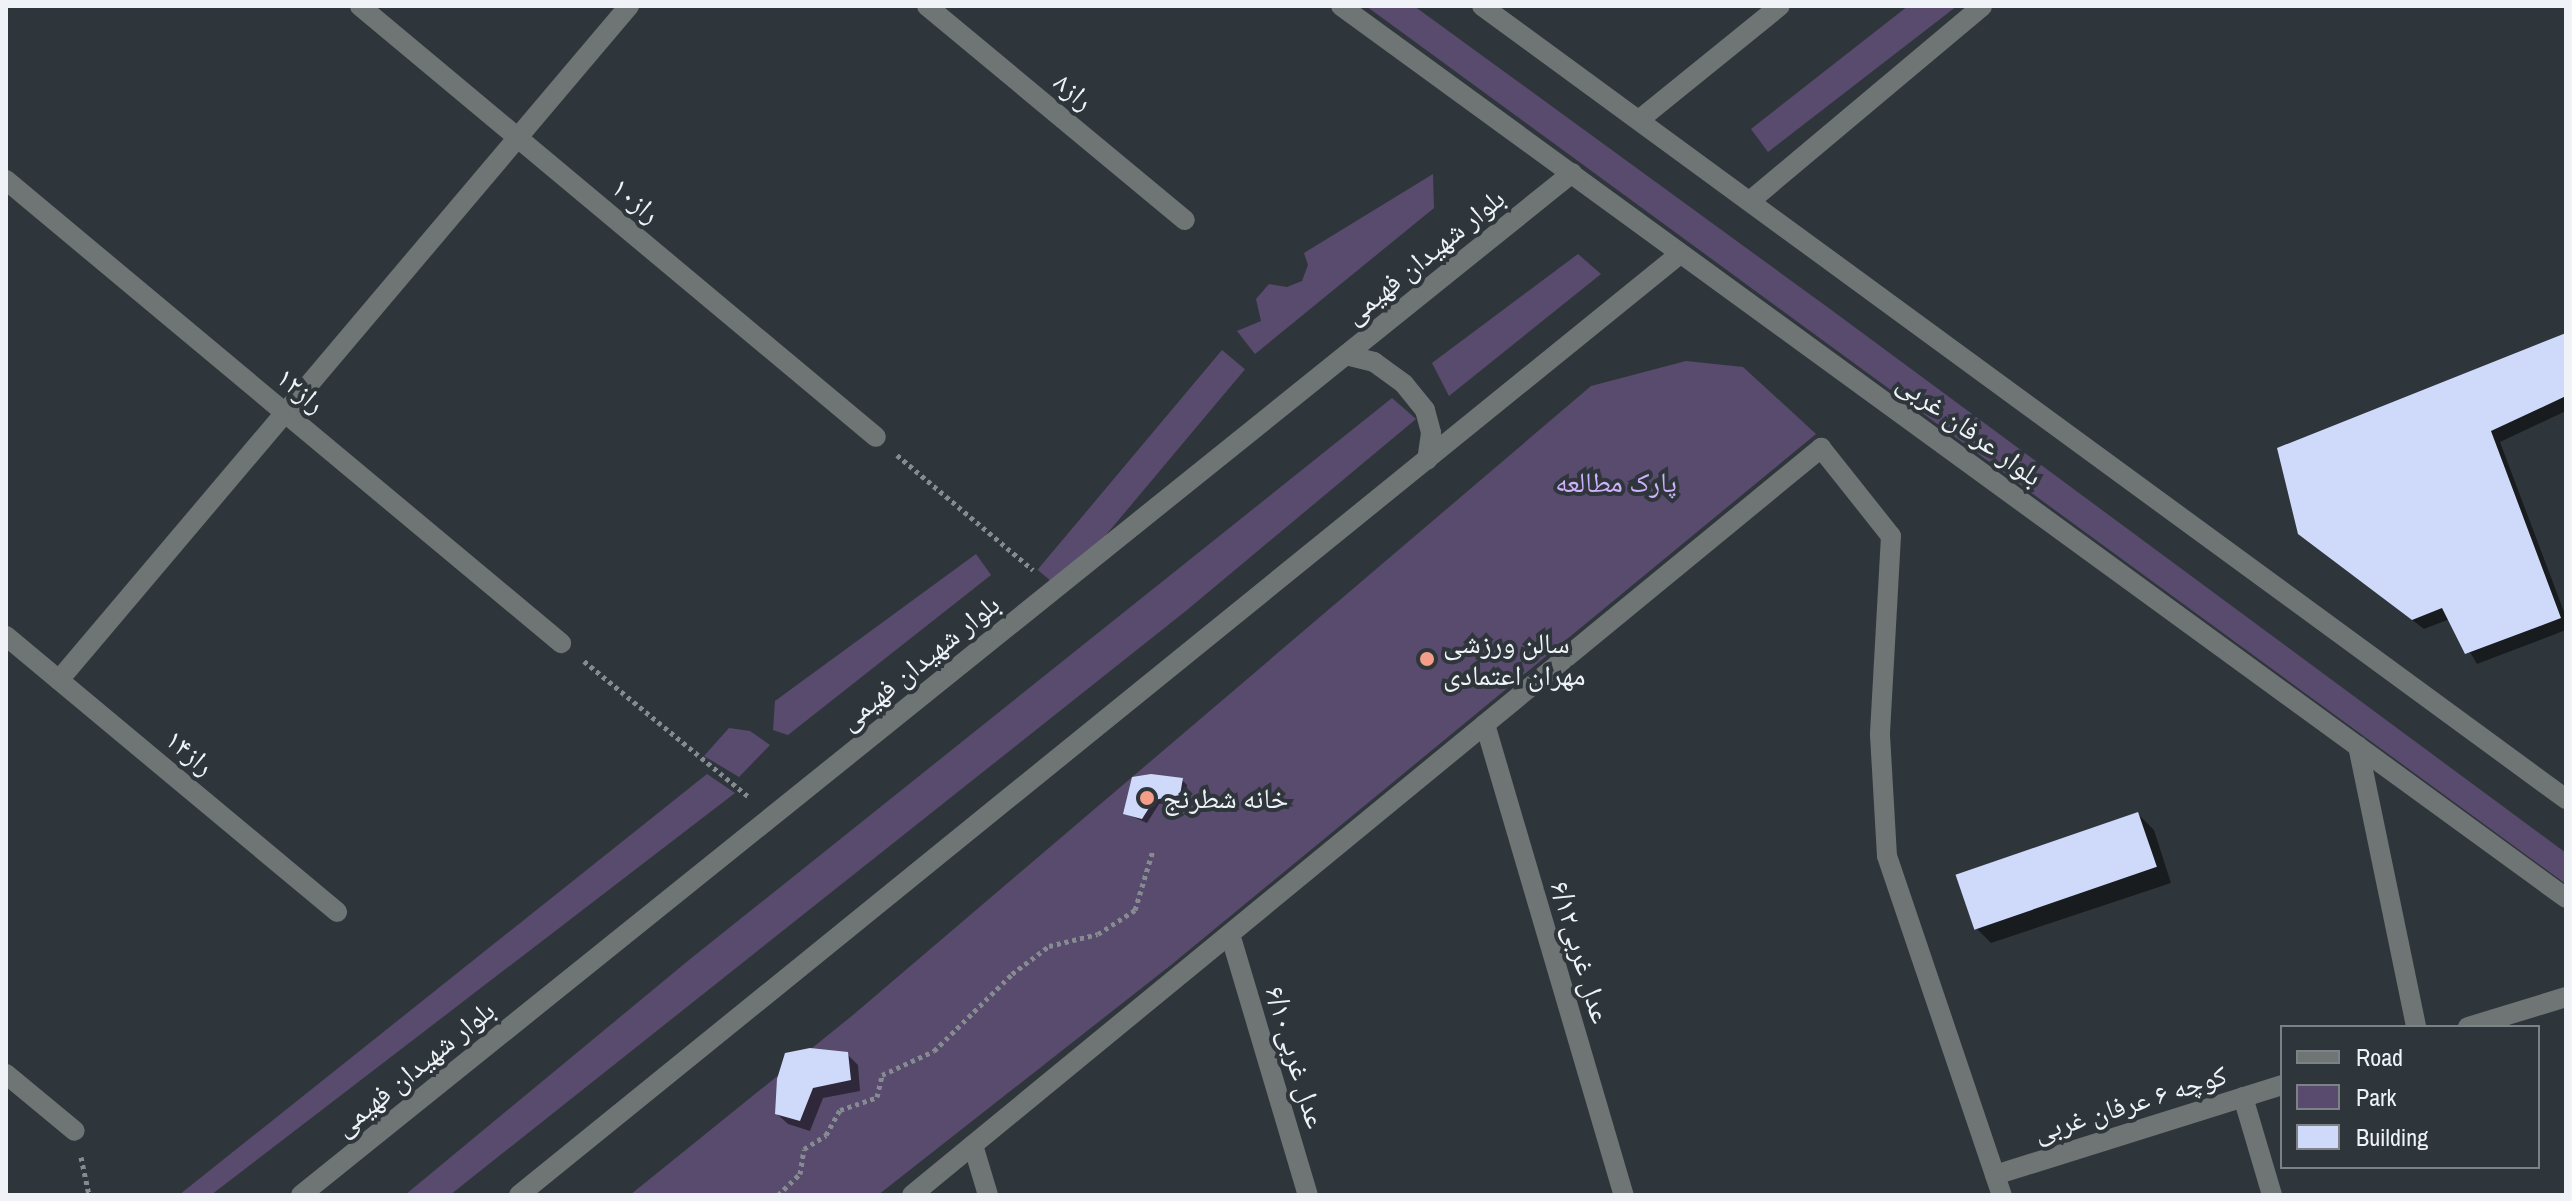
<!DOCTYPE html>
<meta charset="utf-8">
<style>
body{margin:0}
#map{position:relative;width:2572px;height:1201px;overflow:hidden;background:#2f363b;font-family:"Archivo Narrow","Noto Naskh Arabic",sans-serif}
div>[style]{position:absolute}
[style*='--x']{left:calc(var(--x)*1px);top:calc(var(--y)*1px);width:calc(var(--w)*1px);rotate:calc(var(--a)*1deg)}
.green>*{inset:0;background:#594b6e;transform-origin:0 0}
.shadow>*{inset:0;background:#0007}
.building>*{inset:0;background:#cfd9fa;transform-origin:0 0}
.path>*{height:5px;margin-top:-2.5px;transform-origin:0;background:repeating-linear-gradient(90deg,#858b90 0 4px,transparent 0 8px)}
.minor>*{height:20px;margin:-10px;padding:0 10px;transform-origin:10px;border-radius:10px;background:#6f7475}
.dots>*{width:22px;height:22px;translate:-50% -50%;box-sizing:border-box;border:4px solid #2f363b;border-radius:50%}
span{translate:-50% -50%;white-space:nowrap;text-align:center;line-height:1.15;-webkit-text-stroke:8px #2f363b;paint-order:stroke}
.street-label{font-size:28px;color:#eff3f7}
.park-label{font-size:28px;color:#cfb1fb}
.poi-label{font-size:28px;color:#eff3f7}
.left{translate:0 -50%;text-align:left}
.frame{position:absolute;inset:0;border:8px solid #eff3f7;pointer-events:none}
.legend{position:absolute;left:2280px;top:1025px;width:260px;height:144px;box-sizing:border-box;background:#2f363b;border:2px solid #7c8286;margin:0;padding:10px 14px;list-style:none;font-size:24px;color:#eff3f7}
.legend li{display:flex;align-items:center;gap:16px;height:40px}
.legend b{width:40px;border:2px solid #7c8286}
</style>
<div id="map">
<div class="green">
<i style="clip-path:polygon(1366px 6px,1414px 6px,1830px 309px,2566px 853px,2566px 884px)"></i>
<i style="clip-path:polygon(1908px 6px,1957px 6px,1768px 152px,1751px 129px)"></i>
<i style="clip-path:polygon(1433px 174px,1434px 208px,1255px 354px,1237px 331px,1261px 321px,1256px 299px,1269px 284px,1287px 287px,1302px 281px,1308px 265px,1304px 253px)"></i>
<i style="clip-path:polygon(1578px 254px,1601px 274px,1449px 396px,1432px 363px)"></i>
<i style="left:1222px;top:350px;width:30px;height:287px;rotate:40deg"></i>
<i style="clip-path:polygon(1686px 361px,1743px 367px,1816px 434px,1171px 965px,878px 1195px,630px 1195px,853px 1015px,1591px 386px)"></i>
<i style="clip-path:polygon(1392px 398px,1416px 419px,1187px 610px,450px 1195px,405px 1195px,689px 960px)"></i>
<i style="clip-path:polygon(976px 554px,991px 575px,788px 735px,773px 730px,775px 701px)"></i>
<i style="clip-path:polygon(729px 728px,750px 731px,770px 745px,739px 777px,704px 756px)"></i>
<i style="clip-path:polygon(707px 774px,735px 793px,211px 1195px,179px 1195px)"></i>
</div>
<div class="shadow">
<i style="clip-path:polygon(2566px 335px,2566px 411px,2500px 442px,2566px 617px,2566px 630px,2477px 664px,2450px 619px,2424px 629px,2300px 533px)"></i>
<i style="clip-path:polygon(1182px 780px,1187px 785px,1185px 800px,1159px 804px,1147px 823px,1126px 814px)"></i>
<i style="clip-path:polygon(2138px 814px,2154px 830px,2171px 883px,1991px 943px,1975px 927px)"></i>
<i style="clip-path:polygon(847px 1054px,858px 1065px,860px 1091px,823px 1098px,810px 1131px,788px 1124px,777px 1114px)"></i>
</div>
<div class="building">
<i style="clip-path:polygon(2566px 333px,2566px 396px,2491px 431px,2561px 618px,2465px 654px,2442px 608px,2412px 620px,2298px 534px,2277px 448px)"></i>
<i style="clip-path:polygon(1151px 774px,1183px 778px,1180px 795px,1154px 800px,1142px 819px,1123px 814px,1132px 777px)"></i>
<i style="left:2138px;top:812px;width:58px;height:193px;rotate:71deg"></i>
<i style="clip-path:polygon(810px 1048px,848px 1052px,851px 1080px,813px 1088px,800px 1121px,775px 1114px,777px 1079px,785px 1053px)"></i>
</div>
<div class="path">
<i style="--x:897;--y:455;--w:178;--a:40.2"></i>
<i style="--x:584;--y:661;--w:214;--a:39.5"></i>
<i style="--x:81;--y:1157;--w:39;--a:78"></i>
<i style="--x:778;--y:1195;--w:30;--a:-44"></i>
<i style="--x:800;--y:1174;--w:25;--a:-81"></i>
<i style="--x:804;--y:1149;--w:26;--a:-32"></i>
<i style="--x:826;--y:1135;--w:29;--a:-61"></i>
<i style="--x:840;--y:1110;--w:39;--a:-19"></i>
<i style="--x:877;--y:1097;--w:23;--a:-77"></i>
<i style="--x:882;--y:1075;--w:57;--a:-24.8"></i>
<i style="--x:934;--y:1051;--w:110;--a:-44.6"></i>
<i style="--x:1012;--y:974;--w:46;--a:-37.1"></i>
<i style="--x:1049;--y:946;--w:50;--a:-13.8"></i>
<i style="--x:1098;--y:934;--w:44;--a:-33"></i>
<i style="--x:1135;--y:910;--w:63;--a:-73.3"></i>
</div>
<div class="minor">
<i style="--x:360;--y:6;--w:672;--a:39.87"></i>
<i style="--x:927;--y:6;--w:335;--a:39.7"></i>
<i style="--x:1341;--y:6;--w:1515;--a:36.06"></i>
<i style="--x:1482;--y:6;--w:1343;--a:36.19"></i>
<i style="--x:1639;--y:120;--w:181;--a:-39"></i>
<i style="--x:6;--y:180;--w:723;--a:39.84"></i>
<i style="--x:1750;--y:201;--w:303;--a:-40"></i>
<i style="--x:1346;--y:355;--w:29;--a:14"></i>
<i style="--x:1374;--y:362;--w:37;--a:36"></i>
<i style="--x:1404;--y:384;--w:33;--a:51"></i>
<i style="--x:1425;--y:410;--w:24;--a:75"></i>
<i style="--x:1431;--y:433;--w:27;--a:98"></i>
<i style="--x:6;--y:636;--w:431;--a:39.8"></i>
<i style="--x:59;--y:680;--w:883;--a:-49.78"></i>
<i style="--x:1485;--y:724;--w:491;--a:73.6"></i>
<i style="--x:2358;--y:746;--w:287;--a:78.3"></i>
<i style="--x:1230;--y:934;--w:272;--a:73.4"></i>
<i style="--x:2468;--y:1027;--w:102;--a:-17"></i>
<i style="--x:6;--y:1074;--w:89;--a:39.6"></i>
<i style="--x:2243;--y:1097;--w:102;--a:73.5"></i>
<i style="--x:973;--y:1145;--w:52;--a:73.3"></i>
<i style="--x:1995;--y:1175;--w:301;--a:-17.4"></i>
<i style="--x:301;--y:1195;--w:1631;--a:-38.8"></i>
<i style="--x:519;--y:1195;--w:1494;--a:-39.03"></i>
<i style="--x:912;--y:1195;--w:1177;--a:-39.41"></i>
<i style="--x:1821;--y:448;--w:112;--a:51.5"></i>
<i style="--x:1891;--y:536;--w:199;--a:93.2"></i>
<i style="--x:1880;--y:735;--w:121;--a:86.7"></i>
<i style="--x:1887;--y:856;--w:358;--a:71.3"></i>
</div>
<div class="dots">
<i style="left:1427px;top:659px;background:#f49e89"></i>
<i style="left:1147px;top:798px;background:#f49e89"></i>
</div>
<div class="street-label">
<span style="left:1074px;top:91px;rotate:40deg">راز۸</span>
<span style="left:636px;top:200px;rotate:40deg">راز۱۰</span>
<span style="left:1424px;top:256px;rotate:-39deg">بلوار شهیدان فهیمی</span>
<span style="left:301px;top:390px;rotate:40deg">راز۱۲</span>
<span style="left:1970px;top:429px;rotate:36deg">بلوار عرفان غربی</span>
<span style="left:919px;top:662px;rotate:-39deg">بلوار شهیدان فهیمی</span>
<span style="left:190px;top:752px;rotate:40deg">راز۱۴</span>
<span style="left:1581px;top:952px;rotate:73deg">۶/۱۲عدل غربی</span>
<span style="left:1296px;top:1057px;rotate:73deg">۶/۱۰عدل غربی</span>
<span style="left:414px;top:1068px;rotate:-39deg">بلوار شهیدان فهیمی</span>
<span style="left:2130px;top:1103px;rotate:-17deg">کوچه ۶ عرفان غربی</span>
</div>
<div class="park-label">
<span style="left:1616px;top:482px">پارک مطالعه</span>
</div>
<div class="poi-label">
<span class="left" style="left:1443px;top:659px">سالن ورزشی<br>مهران اعتمادی</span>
<span class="left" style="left:1163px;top:798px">خانه شطرنج</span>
</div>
<div class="frame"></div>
<ul class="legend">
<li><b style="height:10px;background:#6f7475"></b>Road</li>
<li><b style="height:22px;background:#594b6e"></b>Park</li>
<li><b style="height:22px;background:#cfd9fa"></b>Building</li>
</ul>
</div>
